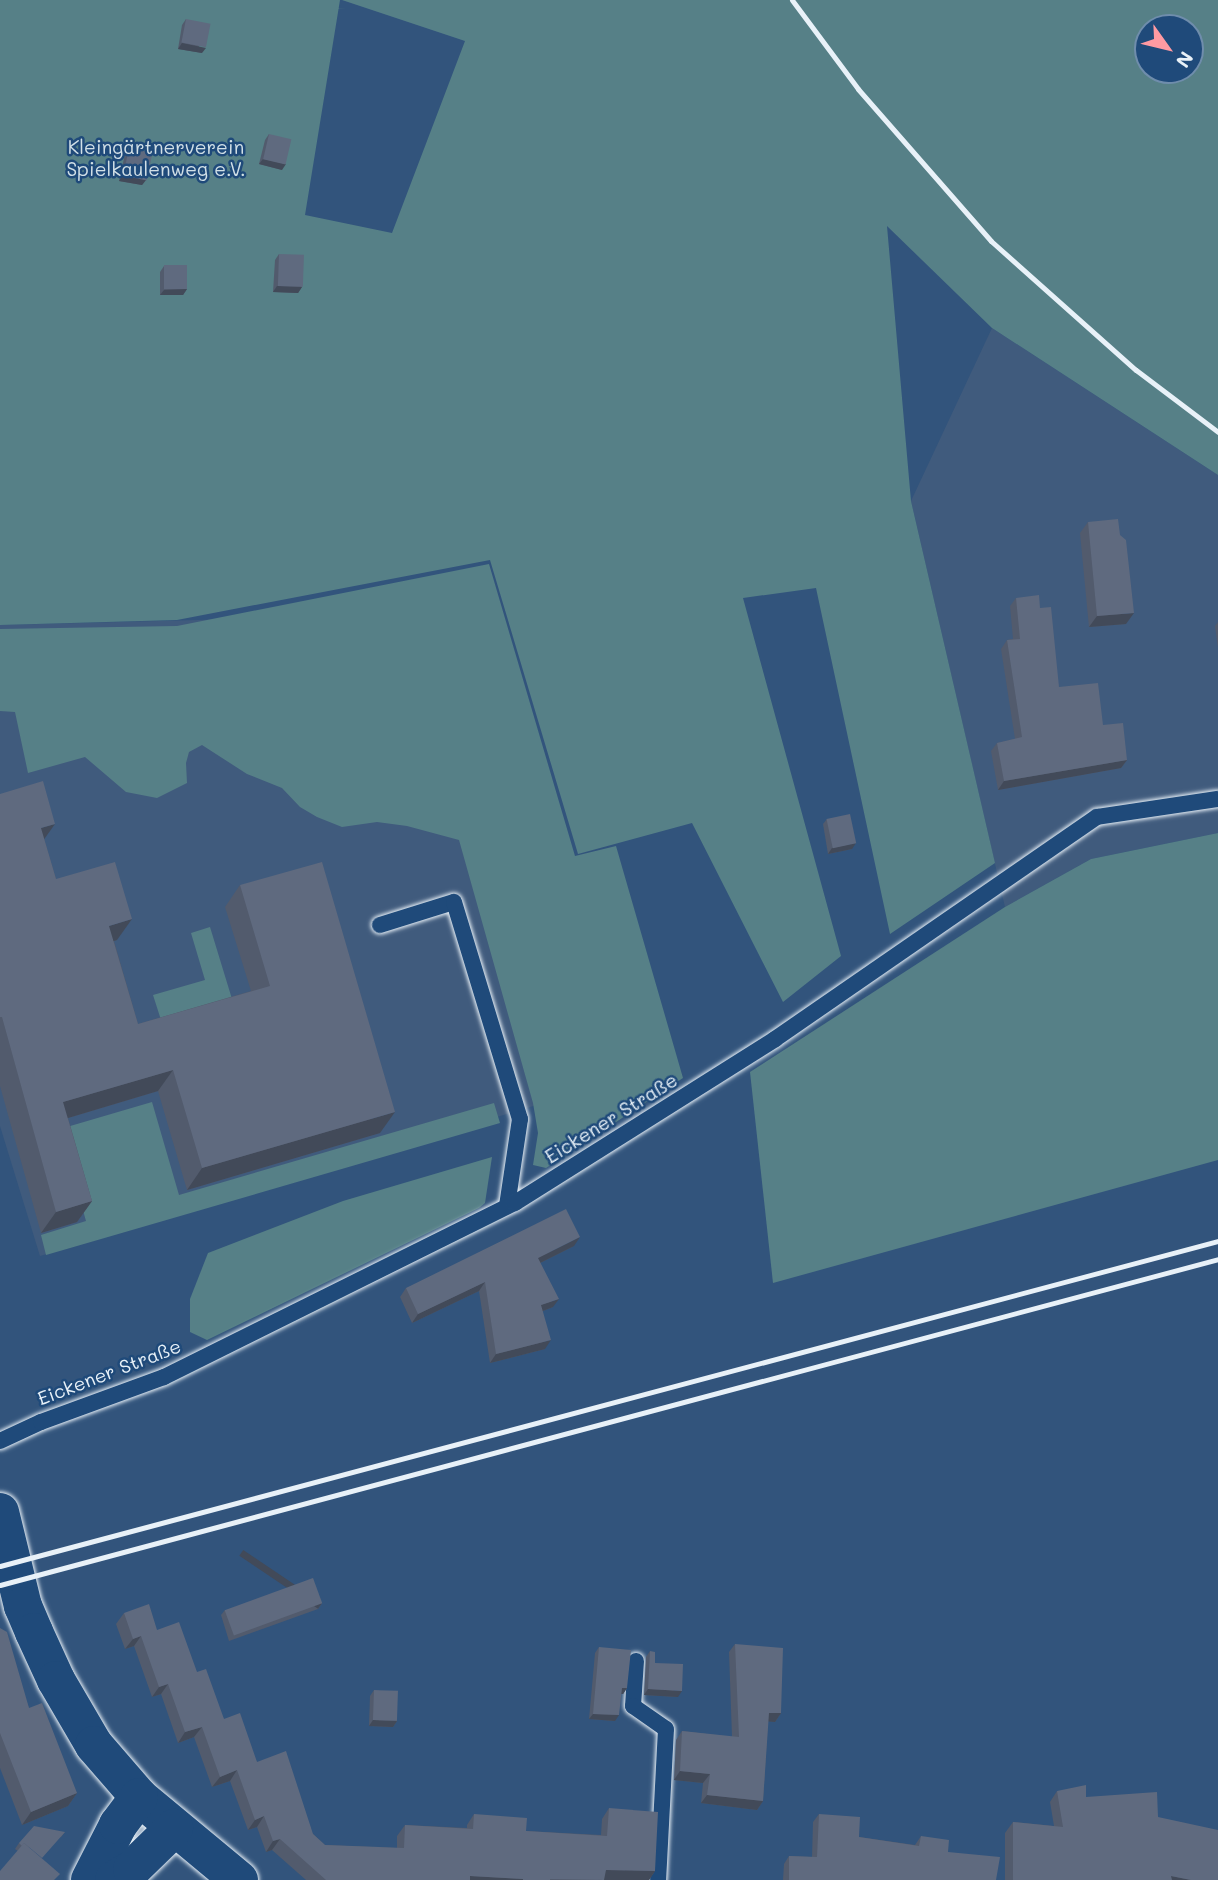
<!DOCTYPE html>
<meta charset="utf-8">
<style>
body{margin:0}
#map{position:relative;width:1218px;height:1880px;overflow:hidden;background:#32547c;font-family:Mali,sans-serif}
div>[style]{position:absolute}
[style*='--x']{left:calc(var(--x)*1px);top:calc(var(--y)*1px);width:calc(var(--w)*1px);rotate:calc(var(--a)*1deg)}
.built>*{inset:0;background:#405b7d}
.green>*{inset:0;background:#568087}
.roads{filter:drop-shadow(0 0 2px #e8f1f8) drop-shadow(0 0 2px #e8f1f8)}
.lane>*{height:16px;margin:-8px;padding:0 8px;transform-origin:8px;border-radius:8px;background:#1f4a7a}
.secondary>*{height:38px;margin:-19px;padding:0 19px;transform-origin:19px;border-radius:19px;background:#1f4a7a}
.rail>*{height:5px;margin:-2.5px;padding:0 2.5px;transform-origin:2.5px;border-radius:2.5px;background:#e8f1f8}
.wall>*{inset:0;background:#525b6d}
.shaded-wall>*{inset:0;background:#424a59;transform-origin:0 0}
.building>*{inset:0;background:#5f6a7f;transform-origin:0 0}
span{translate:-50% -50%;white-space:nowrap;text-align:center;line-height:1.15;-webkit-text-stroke:5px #1f4a7a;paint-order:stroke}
.park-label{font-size:19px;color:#d2e0e7}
.street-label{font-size:19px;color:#e8f1f8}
.north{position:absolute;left:1134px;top:14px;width:70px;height:70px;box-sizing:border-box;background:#1f4a7a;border:2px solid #6f8dac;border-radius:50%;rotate:124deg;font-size:19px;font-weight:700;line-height:28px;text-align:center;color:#e8f1f8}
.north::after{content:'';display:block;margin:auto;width:24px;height:32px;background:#ff9aa2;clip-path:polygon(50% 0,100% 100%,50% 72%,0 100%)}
</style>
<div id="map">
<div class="built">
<i style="clip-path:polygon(992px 328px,1218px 475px,1218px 833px,1091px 859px,1005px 907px,911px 501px)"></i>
<i style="clip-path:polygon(429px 614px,540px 1104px,40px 1256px,0 1126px,0 625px)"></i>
</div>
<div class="green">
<i style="clip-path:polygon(evenodd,0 0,340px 0,305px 215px,392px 233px,465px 41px,342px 0,1218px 0,1218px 475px,992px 328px,887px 226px,911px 501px,995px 863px,890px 934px,816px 588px,743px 598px,841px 956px,783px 1002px,692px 823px,578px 854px,490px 560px,177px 620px,0 625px,0 0,1148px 28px,1190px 28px,1190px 70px,1148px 70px,1148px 28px)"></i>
<i style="clip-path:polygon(489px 564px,575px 856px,616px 846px,683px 1078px,546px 1168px,533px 1165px,538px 1133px,533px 1103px,459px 840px,407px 826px,377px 822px,342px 827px,317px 817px,300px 807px,282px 788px,247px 774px,202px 745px,189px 752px,186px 763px,187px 783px,157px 798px,126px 792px,85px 757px,28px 773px,15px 712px,0 711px,0 629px,177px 626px)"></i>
<i style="clip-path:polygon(1218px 833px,1218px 1160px,773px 1283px,750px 1072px,1005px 907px,1091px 859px)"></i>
<i style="clip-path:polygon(210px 927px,232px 999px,161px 1020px,153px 995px,205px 980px,191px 933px)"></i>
<i style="clip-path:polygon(152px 1102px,179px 1195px,494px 1103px,500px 1123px,46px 1255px,41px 1235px,86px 1221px,60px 1129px)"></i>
<i style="clip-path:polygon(492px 1157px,485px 1203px,479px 1208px,207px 1340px,190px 1332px,190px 1299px,208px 1253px,343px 1201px)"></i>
</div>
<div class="roads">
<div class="lane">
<i style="--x:380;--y:925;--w:77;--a:-17.3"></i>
<i style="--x:454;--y:902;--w:227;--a:73.1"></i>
<i style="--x:520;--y:1119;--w:88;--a:98.5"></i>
<i style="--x:0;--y:1441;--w:45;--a:-24.9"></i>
<i style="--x:41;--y:1422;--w:131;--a:-20.1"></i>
<i style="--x:164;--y:1377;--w:392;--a:-26.4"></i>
<i style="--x:515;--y:1203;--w:307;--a:-32.2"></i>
<i style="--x:775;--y:1039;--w:391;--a:-34.6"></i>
<i style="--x:1097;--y:817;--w:122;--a:-8.5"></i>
<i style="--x:636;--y:1661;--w:45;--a:93.8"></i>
<i style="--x:633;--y:1706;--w:40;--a:34.9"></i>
<i style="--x:666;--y:1729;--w:151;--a:93"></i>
</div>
<div class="secondary">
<i style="--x:0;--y:1512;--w:97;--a:76.3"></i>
<i style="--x:23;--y:1606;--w:28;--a:67"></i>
<i style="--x:34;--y:1632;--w:53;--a:65.4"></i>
<i style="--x:56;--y:1680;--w:75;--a:59.7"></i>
<i style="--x:94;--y:1745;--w:69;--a:49.1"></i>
<i style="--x:139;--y:1797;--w:130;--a:39.7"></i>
<i style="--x:90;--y:1880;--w:62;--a:-63"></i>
<i style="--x:118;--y:1825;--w:35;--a:-53"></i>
<i style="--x:114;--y:1880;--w:21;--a:-31"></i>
<i style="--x:132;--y:1869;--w:59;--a:-44.3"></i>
</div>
</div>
<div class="rail">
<i style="--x:792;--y:0;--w:111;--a:53.4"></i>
<i style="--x:858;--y:89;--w:202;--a:48.8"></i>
<i style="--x:991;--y:241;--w:194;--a:41.7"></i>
<i style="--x:1136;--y:370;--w:103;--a:37.1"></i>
<i style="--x:0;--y:1566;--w:1261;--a:-14.94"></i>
<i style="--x:0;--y:1585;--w:1261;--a:-14.98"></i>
</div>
<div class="wall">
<i style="clip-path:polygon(186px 19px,202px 53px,178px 49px,182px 25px)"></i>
<i style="clip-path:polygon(269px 134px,282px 170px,259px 164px,265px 140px)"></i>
<i style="clip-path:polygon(129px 148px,146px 180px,142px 185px,119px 181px,125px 154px)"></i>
<i style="clip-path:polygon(279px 254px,302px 287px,298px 293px,273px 292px,275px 260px)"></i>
<i style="clip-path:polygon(164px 266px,187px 289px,183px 295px,160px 295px,160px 272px)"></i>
<i style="clip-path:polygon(1088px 522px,1126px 624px,1089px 627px,1080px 533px)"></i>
<i style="clip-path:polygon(1016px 598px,1040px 608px,1059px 687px,1103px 725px,1127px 760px,1121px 768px,998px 790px,991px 751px,997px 743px,1015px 739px,1001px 649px,1007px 640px,1013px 639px,1010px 606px)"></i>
<i style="clip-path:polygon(1218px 622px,1218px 648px,1215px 626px)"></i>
<i style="clip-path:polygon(0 794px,44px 839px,56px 879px,117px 940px,114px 941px,138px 1024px,251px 991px,225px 907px,240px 885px,380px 1133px,187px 1190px,158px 1091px,68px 1118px,92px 1201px,77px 1222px,41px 1233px,0 1086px)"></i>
<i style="clip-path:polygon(827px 819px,852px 849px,828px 854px,823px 824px)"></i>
<i style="clip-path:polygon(574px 1246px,540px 1263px,553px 1307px,543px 1311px,545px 1349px,490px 1363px,479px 1291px,412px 1323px,400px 1297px,406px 1288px)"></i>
<i style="clip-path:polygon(322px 1603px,318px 1609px,229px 1641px,221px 1615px,225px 1610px)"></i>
<i style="clip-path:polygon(124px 1613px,157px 1630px,197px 1672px,224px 1719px,313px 1834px,325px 1845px,397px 1848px,397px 1836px,405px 1825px,467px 1828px,467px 1825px,474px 1814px,526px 1831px,601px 1835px,602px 1819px,609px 1808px,655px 1871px,649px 1880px,306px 1880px,272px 1850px,266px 1852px,257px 1827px,248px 1830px,230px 1781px,212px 1787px,194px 1737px,178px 1743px,161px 1694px,152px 1697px,134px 1646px,125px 1649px,116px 1624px)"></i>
<i style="clip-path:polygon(0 1628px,29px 1708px,77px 1793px,68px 1806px,22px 1825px,0 1768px)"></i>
<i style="clip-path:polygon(735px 1644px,781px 1713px,775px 1722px,768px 1721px,763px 1801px,757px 1810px,701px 1803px,703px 1783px,674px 1780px,676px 1740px,682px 1731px,732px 1737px,729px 1652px)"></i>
<i style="clip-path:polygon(599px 1647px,627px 1688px,623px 1694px,621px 1694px,615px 1721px,589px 1719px,595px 1653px)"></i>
<i style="clip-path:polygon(650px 1651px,655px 1663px,678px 1697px,644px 1695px,646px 1657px)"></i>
<i style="clip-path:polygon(374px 1690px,397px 1721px,393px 1727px,369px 1726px,370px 1696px)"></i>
<i style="clip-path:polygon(1057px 1791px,1086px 1797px,1158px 1817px,1218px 1880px,1005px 1880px,1005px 1833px,1013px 1822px,1054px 1826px,1050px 1802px)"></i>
<i style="clip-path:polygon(819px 1814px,859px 1837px,915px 1845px,921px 1836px,996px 1880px,783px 1880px,784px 1864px,789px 1856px,812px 1857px,813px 1822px)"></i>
<i style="clip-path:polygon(65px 1832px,61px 1837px,18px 1851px,15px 1849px,19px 1843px)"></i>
</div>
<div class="shaded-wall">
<i style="clip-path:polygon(182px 43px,206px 48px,202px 53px,178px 49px)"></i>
<i style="clip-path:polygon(263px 159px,286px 164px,282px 170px,259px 164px)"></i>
<i style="clip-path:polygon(123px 175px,146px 180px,142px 185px,119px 181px)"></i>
<i style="clip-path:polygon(277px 286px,302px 287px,298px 293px,273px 292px)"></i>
<i style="clip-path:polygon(187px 289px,183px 295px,160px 295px,164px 290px)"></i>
<i style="clip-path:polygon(1134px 613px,1126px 624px,1089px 627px,1097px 616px)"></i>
<i style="clip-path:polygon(1127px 760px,1121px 768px,998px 790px,1004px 781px)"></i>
<i style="clip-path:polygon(55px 824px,40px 845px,41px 828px)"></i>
<i style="clip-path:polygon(856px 843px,852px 849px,828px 854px,832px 848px)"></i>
<i style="clip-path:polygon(132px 919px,117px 940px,94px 947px,109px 926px)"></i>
<i style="clip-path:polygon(173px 1070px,158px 1091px,48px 1124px,63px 1102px)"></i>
<i style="clip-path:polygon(395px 1112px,380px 1133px,187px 1190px,202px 1168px)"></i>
<i style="clip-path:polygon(92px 1201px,77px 1222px,41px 1233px,56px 1212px)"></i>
<i style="clip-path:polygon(580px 1237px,574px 1246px,532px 1267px,538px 1258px)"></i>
<i style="clip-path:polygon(485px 1282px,479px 1291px,412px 1323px,418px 1314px)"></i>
<i style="clip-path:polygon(559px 1299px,553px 1307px,535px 1314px,541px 1305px)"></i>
<i style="clip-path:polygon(551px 1340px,545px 1349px,490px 1363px,496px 1354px)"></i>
<i style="left:322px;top:1603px;width:7px;height:95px;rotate:124deg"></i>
<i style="clip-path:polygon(141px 1636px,134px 1646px,125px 1649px,133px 1639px)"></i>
<i style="clip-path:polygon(168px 1684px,161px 1694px,152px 1697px,159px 1687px)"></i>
<i style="clip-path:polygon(622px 1688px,627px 1688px,623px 1694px,618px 1694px)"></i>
<i style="clip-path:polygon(648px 1689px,682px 1691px,678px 1697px,644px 1695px)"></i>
<i style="clip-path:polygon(769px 1713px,781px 1713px,775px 1722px,763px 1721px)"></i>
<i style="clip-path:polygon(593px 1714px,619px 1715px,615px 1721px,589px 1719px)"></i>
<i style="clip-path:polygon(373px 1720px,397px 1721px,393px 1727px,369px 1726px)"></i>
<i style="clip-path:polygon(202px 1727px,194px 1737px,178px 1743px,185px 1732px)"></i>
<i style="clip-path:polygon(237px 1770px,230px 1781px,212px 1787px,220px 1777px)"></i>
<i style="clip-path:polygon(680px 1771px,710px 1774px,703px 1783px,674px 1780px)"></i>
<i style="clip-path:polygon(77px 1793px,68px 1806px,22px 1825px,31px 1812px)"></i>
<i style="clip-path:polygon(707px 1795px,763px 1801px,757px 1810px,701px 1803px)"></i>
<i style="clip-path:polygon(264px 1816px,257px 1827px,248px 1830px,255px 1820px)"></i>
<i style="clip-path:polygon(280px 1839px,272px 1850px,266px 1852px,273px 1841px)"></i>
<i style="clip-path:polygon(606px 1870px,655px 1871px,649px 1880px,598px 1880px)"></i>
<i style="clip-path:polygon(470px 1876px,523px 1879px,523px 1880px,467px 1880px)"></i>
<i style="clip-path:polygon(1171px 1876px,1191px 1880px,1169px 1880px)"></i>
</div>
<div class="building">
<i style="left:186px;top:19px;width:25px;height:24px;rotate:11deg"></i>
<i style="left:269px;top:134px;width:23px;height:26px;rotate:13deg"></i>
<i style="left:129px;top:148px;width:24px;height:28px;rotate:12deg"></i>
<i style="left:279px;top:254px;width:25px;height:32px;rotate:2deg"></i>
<i style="left:187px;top:265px;width:24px;height:23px;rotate:90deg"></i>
<i style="clip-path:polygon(1118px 519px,1120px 535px,1126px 540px,1134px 613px,1097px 616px,1088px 522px)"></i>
<i style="clip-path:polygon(1039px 595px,1040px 608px,1051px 607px,1059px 687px,1098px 683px,1103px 725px,1123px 723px,1127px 760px,1004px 781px,997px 743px,1022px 737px,1007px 640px,1020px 639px,1016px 598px)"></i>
<i style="clip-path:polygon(43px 781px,55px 824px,41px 828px,56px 879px,115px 862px,132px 919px,109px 926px,138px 1024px,270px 986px,240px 885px,322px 862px,395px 1112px,202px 1168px,173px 1070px,63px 1102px,92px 1201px,56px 1212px,2px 1017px,0 1017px,0 794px)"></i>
<i style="left:850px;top:814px;width:30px;height:24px;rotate:78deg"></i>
<i style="clip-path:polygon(566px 1209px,580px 1237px,538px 1258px,559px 1299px,541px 1305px,551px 1340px,496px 1354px,485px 1282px,418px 1314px,406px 1288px)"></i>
<i style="left:313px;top:1578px;width:27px;height:94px;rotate:70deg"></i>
<i style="clip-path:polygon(149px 1604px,157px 1630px,179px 1622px,197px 1672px,206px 1669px,224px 1719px,240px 1713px,257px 1762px,286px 1751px,313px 1834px,325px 1845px,404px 1848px,405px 1825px,473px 1829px,474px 1814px,527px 1818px,526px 1831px,607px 1836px,609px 1808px,658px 1812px,655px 1871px,606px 1870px,604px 1880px,550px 1879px,550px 1880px,523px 1880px,523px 1879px,470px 1876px,470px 1880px,326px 1880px,280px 1839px,273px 1841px,264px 1816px,255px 1820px,237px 1770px,220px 1777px,202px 1727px,185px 1732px,168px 1684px,159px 1687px,141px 1636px,133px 1639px,124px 1613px)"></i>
<i style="clip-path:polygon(0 1628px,7px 1632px,29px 1708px,42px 1703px,77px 1793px,31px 1812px,0 1733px)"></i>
<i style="clip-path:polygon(735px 1644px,783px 1648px,781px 1713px,769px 1713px,763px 1801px,707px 1795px,710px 1774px,680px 1771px,682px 1731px,739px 1737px)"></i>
<i style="clip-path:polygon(599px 1647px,631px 1650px,627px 1688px,622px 1688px,619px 1715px,593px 1714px)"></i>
<i style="clip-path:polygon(650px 1651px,655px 1652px,655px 1663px,683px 1664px,682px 1691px,648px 1689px)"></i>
<i style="left:374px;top:1690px;width:24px;height:30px;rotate:2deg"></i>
<i style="clip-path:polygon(1086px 1785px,1086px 1797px,1157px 1792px,1158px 1817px,1218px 1830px,1218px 1880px,1191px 1880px,1171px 1876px,1172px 1880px,1013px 1880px,1013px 1822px,1063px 1827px,1057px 1791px)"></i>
<i style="clip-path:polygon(819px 1814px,860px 1817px,859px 1837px,919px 1846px,921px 1836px,949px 1840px,948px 1852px,1000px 1857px,996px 1880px,789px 1880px,789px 1856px,817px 1857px)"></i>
<i style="clip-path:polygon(34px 1826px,65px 1832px,42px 1858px,24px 1843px,22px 1846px,19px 1843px)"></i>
<i style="clip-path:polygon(24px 1843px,60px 1874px,54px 1880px,0 1880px,0 1871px)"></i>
</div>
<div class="park-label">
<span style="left:156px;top:158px">Kleingärtnerverein<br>Spielkaulenweg e.V.</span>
</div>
<div class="street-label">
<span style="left:611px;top:1118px;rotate:-32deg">Eickener Straße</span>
<span style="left:109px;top:1372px;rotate:-21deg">Eickener Straße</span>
</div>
<div class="north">N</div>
</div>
